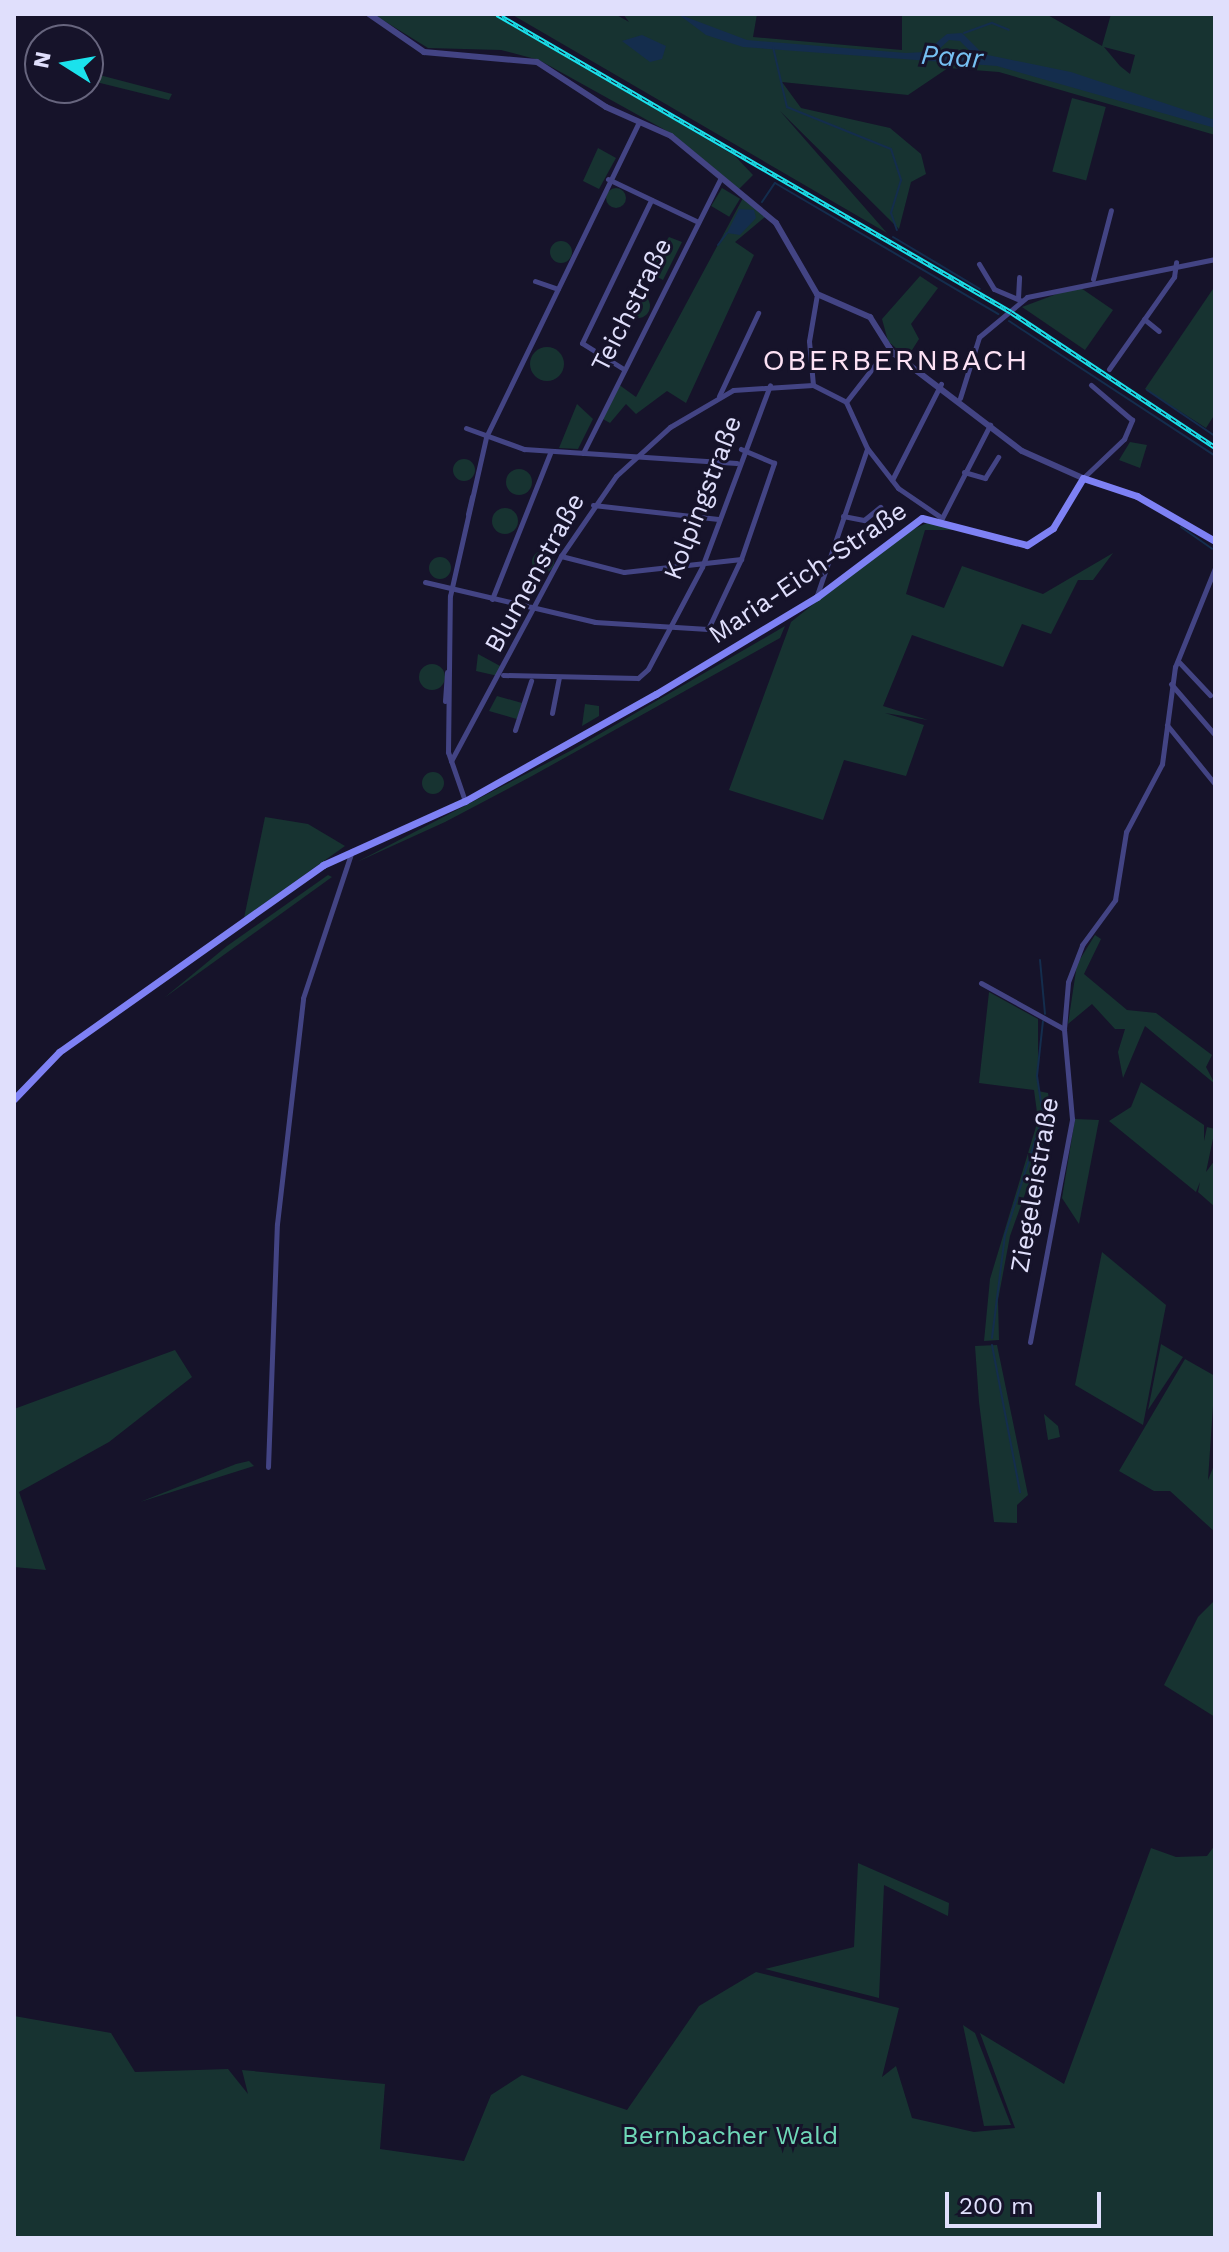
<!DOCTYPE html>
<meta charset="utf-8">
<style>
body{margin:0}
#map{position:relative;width:1229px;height:2252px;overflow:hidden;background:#16132a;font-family:"Work Sans",sans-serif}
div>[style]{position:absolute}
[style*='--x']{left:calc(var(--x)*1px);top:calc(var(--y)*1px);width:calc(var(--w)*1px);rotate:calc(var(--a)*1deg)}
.green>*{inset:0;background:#173331;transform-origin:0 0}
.round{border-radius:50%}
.water>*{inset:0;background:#142d4d}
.stream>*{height:2px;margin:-1px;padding:0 1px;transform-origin:1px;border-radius:1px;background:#142d4d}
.minor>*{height:5px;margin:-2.5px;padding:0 2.5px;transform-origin:2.5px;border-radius:2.5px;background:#434484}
.tertiary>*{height:6px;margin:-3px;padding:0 3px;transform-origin:3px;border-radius:3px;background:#434484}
.secondary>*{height:7px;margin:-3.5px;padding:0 3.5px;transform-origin:3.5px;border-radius:3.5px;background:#7e81f4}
.rail>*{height:5px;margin-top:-2.5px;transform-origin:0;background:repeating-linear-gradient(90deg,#16132a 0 6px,#1be2ec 0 12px);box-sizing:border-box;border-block:2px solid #1be2ec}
span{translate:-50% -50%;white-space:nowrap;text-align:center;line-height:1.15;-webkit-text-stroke:6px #16132a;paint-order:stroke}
.street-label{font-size:26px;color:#e0dffc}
.park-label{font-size:26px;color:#6fd8b8}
.water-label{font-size:28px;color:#76c0f3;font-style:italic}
.quarter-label{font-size:30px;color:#fce1f4;letter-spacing:2px}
.frame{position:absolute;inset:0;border:16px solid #e0dffc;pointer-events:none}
.north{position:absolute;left:24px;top:24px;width:80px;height:80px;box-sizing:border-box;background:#16132a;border:2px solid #67657e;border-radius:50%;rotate:281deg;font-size:22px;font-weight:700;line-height:32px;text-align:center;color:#e0dffc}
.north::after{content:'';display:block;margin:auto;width:28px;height:36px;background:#1be2ec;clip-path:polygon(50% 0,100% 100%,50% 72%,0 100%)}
.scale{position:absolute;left:945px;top:2192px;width:156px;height:36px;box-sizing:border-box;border:4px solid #e0dffc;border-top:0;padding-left:10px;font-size:24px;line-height:28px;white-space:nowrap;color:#e0dffc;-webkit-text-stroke:6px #16132a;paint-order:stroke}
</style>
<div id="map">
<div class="green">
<i style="clip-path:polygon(373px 14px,495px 14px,735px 156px,753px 175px,739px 189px,674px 135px,539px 60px,501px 50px,428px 48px)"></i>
<i style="clip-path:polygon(evenodd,511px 14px,615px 14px,629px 22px,623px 14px,757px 14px,753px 37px,902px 50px,902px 14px,1046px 14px,1102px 46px,1111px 14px,1215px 14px,1215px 135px,999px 72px,948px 68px,908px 95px,782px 82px,801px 108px,890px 128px,921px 154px,926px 174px,911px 182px,899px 229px,780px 111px,887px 233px,511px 14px,1104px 47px,1135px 55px,1130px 74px,1120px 66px,1104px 47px)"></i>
<i style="clip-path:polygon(88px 72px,172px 94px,169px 100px,88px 80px)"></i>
<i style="left:1072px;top:98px;width:35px;height:76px;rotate:15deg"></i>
<i style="clip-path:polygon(598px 148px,616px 158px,599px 189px,583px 181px)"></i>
<i class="round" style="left:606px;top:188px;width:20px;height:20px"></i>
<i style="left:722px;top:188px;width:21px;height:21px;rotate:31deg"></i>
<i style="clip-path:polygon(743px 198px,765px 217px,735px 242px,754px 255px,686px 403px,667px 391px,636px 414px,626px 404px,610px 423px,601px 418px,618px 384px,636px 397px)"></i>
<i style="clip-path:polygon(669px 237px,682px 242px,663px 280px,645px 270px)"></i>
<i class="round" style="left:550px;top:241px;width:22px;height:22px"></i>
<i style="clip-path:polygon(920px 276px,938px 288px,911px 324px,919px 339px,907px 358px,888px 341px,882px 319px)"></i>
<i style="clip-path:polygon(1078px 286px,1113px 310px,1085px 350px,1022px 307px)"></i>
<i style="clip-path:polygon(1215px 286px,1215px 414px,1206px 428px,1145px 389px)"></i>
<i class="round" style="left:626px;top:294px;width:24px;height:24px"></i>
<i class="round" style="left:530px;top:347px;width:34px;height:34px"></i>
<i style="clip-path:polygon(577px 404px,593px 419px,578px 449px,559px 448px)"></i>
<i style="clip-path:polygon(1130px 442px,1147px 445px,1140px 468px,1119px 460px)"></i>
<i class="round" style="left:453px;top:459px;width:22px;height:22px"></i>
<i class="round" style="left:506px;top:469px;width:26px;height:26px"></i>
<i class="round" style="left:492px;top:508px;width:26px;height:26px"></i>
<i style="clip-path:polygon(929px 522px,964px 530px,925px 530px,906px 594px,944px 608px,962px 566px,1043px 594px,1113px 553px,1093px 580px,1078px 580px,1051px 634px,1022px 624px,1003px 667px,912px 635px,883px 706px,928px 720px,885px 713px,924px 725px,906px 776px,844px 760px,823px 820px,729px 790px,791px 622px,899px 536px)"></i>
<i class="round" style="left:532px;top:551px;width:22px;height:22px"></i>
<i class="round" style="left:429px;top:557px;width:22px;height:22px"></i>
<i style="clip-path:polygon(785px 626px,780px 638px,532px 776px,445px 822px,357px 862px,572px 750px)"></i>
<i style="clip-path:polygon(478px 654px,502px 667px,498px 676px,476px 671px)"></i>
<i class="round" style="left:419px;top:664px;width:26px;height:26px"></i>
<i style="clip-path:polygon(497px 696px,522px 703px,517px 719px,489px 711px)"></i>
<i style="clip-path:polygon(585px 704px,599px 706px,599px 716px,582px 726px)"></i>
<i class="round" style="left:422px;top:772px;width:22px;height:22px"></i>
<i style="clip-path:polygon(265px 817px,308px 824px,345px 846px,244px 918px)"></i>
<i style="clip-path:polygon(328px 875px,332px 877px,164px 998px,227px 946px)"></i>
<i style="clip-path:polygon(1095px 935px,1101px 939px,1084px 974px,1127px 1010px,1156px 1013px,1212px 1055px,1206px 1067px,1215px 1084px,1145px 1026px,1123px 1078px,1118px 1052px,1125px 1029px,1115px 1029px,1092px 1004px,1068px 1024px,1077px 964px)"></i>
<i style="clip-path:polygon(989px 992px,1038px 1019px,1038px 1091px,1048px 1093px,1052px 1118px,1010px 1236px,998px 1300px,999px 1340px,984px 1341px,990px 1279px,1038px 1120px,1034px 1090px,979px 1083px)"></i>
<i style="clip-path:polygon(1141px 1082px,1204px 1125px,1204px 1141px,1207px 1127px,1215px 1129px,1206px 1172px,1215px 1160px,1215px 1207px,1198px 1192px,1200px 1182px,1196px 1192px,1109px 1121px,1131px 1107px)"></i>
<i style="clip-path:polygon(1075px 1119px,1099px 1120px,1079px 1224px,1062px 1198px)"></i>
<i style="clip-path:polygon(1102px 1252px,1166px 1305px,1143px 1425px,1075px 1385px)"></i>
<i style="clip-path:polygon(1161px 1344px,1183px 1357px,1148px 1410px)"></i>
<i style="clip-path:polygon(997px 1345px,1028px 1495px,1017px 1505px,1017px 1523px,994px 1522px,979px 1402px,975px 1346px)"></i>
<i style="clip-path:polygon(175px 1350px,192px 1377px,109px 1442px,19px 1492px,46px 1570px,14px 1567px,14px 1409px)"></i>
<i style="clip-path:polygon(1185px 1359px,1215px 1376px,1208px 1480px,1215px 1463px,1215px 1532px,1170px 1491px,1154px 1491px,1119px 1471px)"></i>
<i style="clip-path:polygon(1044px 1414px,1058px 1426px,1060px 1437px,1048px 1440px)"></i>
<i style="clip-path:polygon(249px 1461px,254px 1466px,140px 1502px,236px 1464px)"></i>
<i style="clip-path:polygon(1215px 1600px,1215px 1717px,1164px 1685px,1198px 1617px)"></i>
<i style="clip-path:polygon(1215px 1845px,1215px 2238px,14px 2238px,14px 2016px,111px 2033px,135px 2072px,228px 2069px,248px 2094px,242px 2070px,385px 2084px,380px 2149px,464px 2161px,491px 2095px,522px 2075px,627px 2110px,699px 2006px,756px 1972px,899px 2008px,882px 2077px,896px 2066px,912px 2118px,974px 2132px,1015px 2128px,980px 2033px,1064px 2084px,1151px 1848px,1176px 1857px,1207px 1856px)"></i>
<i style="clip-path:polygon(858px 1863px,949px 1903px,948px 1916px,884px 1885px,879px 1998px,765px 1969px,854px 1947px)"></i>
<i style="clip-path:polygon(963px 2025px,975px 2033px,1011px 2125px,984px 2126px)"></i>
</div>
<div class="water">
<i style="clip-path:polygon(evenodd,678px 14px,747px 40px,906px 53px,925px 52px,947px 34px,962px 33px,983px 54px,1071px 72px,1215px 120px,1215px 128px,997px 66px,743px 47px,706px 35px,678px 14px,949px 40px,960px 41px,973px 54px,935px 53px,949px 40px)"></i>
<i style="clip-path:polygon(642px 35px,666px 46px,662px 59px,650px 62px,622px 41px)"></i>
<i style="clip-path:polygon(739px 209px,754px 210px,756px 218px,740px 235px,727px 233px)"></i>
</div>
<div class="stream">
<i style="--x:964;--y:33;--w:30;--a:-20"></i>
<i style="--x:992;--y:23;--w:18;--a:22"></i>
<i style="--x:773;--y:47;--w:62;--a:76.9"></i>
<i style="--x:787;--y:107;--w:112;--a:22"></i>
<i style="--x:891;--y:149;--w:33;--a:72"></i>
<i style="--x:901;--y:180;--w:34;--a:107"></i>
<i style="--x:891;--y:213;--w:18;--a:71"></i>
<i style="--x:762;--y:202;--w:23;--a:-56"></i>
<i style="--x:775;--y:183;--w:259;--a:30.4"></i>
<i style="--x:893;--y:237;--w:101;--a:30.9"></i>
<i style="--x:718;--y:245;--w:15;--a:-53"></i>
<i style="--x:1009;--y:321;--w:246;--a:33.2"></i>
<i style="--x:1147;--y:390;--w:82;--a:34.1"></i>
<i style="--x:1181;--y:527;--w:38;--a:35"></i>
<i style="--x:1040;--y:960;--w:54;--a:84.7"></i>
<i style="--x:992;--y:1338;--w:104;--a:-82.8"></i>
<i style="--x:1005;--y:1235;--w:125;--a:-72.3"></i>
<i style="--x:1043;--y:1116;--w:40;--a:-98.5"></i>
<i style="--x:1037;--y:1076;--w:55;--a:-83.8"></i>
<i style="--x:992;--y:1345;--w:150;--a:79.2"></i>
</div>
<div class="minor">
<i style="--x:608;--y:179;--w:100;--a:25.5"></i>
<i style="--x:979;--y:264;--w:29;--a:59"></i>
<i style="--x:994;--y:289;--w:30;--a:23"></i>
<i style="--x:1093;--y:279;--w:71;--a:-75.4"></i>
<i style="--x:535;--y:281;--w:24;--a:19"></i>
<i style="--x:1018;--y:298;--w:21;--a:-87"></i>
<i style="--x:1144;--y:319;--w:19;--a:39"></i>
<i style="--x:622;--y:368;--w:47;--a:-148"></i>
<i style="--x:582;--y:343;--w:159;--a:-64.2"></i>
<i style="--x:1109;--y:369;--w:113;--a:-54.8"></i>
<i style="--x:1174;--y:277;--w:15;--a:-82"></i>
<i style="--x:813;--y:385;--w:44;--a:-95.2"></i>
<i style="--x:809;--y:341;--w:48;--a:-80.3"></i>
<i style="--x:719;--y:396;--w:92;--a:-64.8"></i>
<i style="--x:960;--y:398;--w:64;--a:-72.7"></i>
<i style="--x:979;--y:337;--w:62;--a:-39.8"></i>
<i style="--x:1027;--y:297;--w:192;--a:-11.4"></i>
<i style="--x:846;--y:402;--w:51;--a:65.5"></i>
<i style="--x:867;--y:448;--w:51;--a:52.2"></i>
<i style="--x:898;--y:488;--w:53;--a:34.3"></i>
<i style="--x:942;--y:518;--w:105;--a:-62.7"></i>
<i style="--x:466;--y:428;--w:62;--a:19.9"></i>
<i style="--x:524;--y:449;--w:213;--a:3.8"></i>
<i style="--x:583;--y:453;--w:308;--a:-63.4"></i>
<i style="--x:964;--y:472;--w:22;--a:16"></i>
<i style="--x:985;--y:478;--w:25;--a:-58"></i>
<i style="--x:1083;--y:478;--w:57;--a:-43.6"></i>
<i style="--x:1124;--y:439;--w:21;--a:-67"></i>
<i style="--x:1132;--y:420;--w:54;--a:-139.5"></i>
<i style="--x:892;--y:480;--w:108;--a:-63"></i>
<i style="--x:593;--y:505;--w:126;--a:6.4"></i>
<i style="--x:468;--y:514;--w:18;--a:-77"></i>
<i style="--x:843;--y:516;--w:21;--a:11"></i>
<i style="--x:864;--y:520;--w:21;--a:-39"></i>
<i style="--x:561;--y:556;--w:65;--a:14.3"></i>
<i style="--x:624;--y:572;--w:118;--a:-6.3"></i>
<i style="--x:425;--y:582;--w:175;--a:13.2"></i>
<i style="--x:595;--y:622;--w:113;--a:3.5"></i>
<i style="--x:708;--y:629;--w:77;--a:-64.8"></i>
<i style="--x:741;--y:559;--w:102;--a:-71"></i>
<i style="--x:774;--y:463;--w:36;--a:-157"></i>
<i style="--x:817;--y:595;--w:154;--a:-71.1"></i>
<i style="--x:492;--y:599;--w:159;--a:-68.3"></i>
<i style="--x:1178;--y:661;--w:47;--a:46.7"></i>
<i style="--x:503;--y:675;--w:135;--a:1.3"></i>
<i style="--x:638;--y:678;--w:13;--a:-42"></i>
<i style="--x:648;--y:669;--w:115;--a:-62.1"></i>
<i style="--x:702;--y:567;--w:194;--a:-69.5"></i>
<i style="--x:1171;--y:684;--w:67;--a:49.2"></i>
<i style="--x:445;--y:701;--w:29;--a:-86"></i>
<i style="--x:552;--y:713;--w:36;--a:-79"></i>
<i style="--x:1167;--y:725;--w:76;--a:50.9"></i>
<i style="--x:515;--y:730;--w:52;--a:-71.9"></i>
<i style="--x:451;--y:761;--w:233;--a:-61.8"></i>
<i style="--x:561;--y:556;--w:97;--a:-55.5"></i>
<i style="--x:616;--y:476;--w:73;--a:-42.2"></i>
<i style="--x:670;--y:427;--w:73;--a:-30.4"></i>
<i style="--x:733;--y:390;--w:80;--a:-3.6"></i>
<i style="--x:813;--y:385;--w:37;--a:27"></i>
<i style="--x:846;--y:402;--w:70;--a:-52"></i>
<i style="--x:465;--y:801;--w:52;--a:-109.1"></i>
<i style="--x:448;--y:752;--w:156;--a:-89.3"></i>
<i style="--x:450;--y:596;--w:163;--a:-77.2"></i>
<i style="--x:486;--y:437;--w:350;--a:-64.1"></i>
<i style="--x:981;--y:983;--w:95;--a:29"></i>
<i style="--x:1030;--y:1342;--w:227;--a:-79.3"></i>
<i style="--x:1072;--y:1119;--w:90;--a:-95.1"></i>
<i style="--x:1064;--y:1029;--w:47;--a:-85.1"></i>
<i style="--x:1068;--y:982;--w:40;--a:-69"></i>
<i style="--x:1082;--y:945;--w:56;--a:-53.7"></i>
<i style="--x:1115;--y:900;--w:69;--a:-80.8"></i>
<i style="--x:1126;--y:832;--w:77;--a:-62.1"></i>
<i style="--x:1162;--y:764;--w:98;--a:-82.4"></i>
<i style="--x:1175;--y:667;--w:107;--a:-68"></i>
<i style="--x:268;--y:1467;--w:243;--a:-87.9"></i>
<i style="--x:277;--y:1224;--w:227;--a:-83.4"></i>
<i style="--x:303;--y:998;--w:155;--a:-71.6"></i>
</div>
<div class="tertiary">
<i style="--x:369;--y:14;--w:67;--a:34.6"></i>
<i style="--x:424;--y:52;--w:113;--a:5.1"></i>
<i style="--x:537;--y:62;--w:82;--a:33.1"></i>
<i style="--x:606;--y:107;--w:71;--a:24"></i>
<i style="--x:671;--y:136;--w:136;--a:39.6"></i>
<i style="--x:776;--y:223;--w:82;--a:60"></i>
<i style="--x:817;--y:294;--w:58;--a:23.5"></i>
<i style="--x:870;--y:317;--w:41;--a:57.8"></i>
<i style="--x:892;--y:352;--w:163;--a:37.3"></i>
<i style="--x:1022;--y:451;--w:67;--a:23.9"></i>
</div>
<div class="secondary">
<i style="--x:14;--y:1099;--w:65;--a:-46.2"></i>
<i style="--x:59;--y:1052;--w:324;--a:-35.3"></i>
<i style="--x:323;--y:865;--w:156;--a:-24.3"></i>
<i style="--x:465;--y:801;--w:219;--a:-29.3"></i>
<i style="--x:656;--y:694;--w:188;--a:-31.1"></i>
<i style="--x:817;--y:597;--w:131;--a:-37"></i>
<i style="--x:922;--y:518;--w:108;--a:14.4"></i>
<i style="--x:1027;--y:545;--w:31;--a:-33"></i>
<i style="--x:1053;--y:528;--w:58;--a:-59"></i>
<i style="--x:1083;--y:478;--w:57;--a:18.4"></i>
<i style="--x:1137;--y:496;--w:90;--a:30"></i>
</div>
<div class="rail">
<i style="--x:497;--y:14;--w:594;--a:30.1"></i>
<i style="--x:1011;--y:312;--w:245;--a:33.5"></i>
</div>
<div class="street-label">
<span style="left:632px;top:305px;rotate:-63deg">Teichstraße</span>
<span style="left:703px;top:498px;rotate:-69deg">Kolpingstraße</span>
<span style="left:535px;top:573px;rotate:-61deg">Blumenstraße</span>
<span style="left:808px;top:573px;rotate:-34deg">Maria-Eich-Straße</span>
<span style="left:1035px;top:1185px;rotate:-80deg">Ziegeleistraße</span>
</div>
<div class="park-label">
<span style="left:730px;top:2136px">Bernbacher Wald</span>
</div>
<div class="water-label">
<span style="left:952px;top:57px;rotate:4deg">Paar</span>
</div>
<div class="quarter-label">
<span style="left:896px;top:360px">OBERBERNBACH</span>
</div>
<div class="frame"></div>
<div class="north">N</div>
<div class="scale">200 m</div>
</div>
